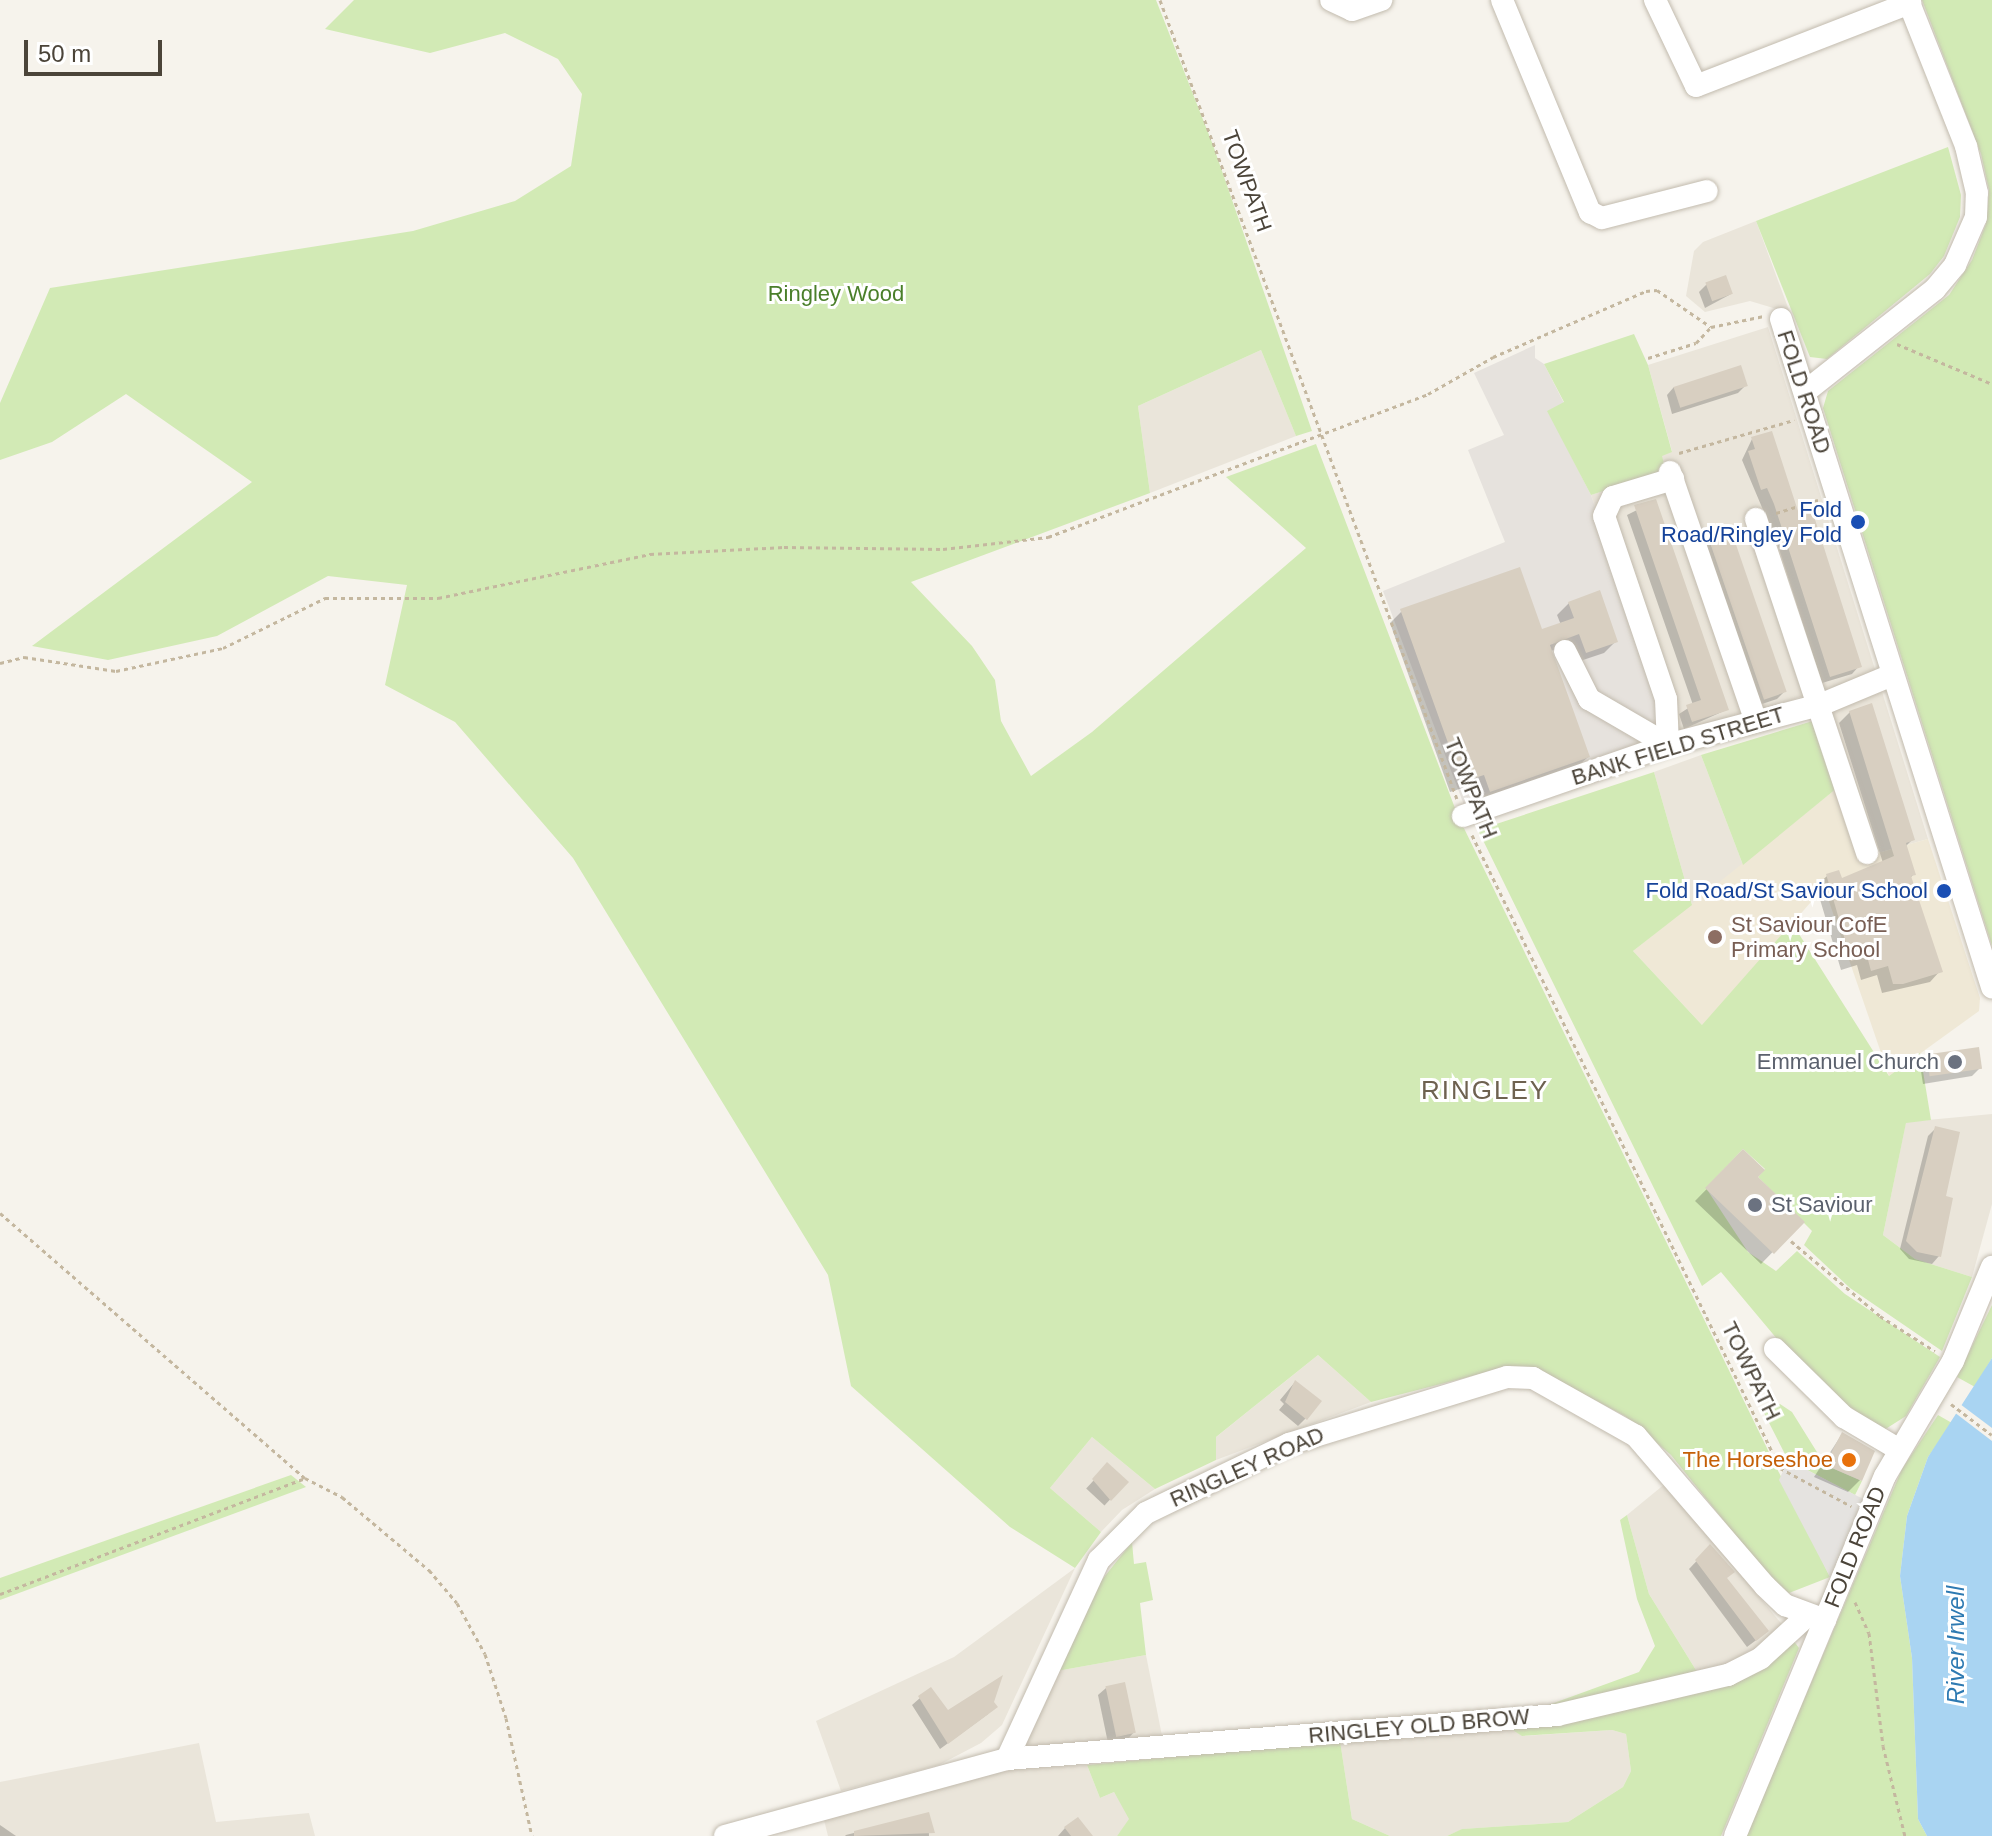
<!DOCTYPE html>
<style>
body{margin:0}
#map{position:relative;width:1992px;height:1836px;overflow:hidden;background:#f6f3ec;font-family:Arial,sans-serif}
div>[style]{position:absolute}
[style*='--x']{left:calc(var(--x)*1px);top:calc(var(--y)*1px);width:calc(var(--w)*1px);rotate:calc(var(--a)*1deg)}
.residential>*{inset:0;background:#eae5da}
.industrial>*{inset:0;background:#e6e2dd}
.education>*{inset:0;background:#efe8d6}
.green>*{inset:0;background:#d2eab5}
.parking>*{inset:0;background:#e5e3e0}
.water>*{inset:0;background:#a9d4f2}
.pier>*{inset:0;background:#f6f3ec}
.shadow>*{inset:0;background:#0003;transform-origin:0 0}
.building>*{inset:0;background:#d8cfc1;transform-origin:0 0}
.path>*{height:3px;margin-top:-1.5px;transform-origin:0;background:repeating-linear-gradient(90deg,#c4b79f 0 4px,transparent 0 8px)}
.roads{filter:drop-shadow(0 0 2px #c2bbae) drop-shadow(0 0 2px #c2bbae)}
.minor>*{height:22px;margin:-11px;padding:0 11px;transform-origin:11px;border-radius:11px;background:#fff}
.dots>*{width:22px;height:22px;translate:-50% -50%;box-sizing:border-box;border:4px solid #fff;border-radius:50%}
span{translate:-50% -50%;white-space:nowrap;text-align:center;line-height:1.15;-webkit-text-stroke:6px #fff;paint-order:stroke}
.street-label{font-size:22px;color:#4b4439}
.park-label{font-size:22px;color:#4a7f2a}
.transit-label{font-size:22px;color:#164399}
.right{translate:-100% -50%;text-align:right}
.education-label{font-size:22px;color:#785e54}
.left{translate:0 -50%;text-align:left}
.worship-label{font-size:22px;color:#5b616d}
.food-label{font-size:22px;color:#c56008}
.water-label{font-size:24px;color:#2e7ab2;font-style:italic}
.quarter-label{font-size:26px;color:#6e6250;letter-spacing:2px}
.scale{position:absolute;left:24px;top:40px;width:138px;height:36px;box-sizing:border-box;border:4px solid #4b4439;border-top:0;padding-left:10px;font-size:24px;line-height:28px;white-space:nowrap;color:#4b4439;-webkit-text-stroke:6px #fff;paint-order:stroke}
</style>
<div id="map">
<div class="residential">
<i style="clip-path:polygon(1756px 221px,1790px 313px,1750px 301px,1705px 312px,1686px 296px,1694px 251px,1703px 242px)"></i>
<i style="clip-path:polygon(1768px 327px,1928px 839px,1863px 857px,1812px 693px,1675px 741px,1591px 495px,1666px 470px,1661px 455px,1672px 451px,1648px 365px)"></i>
<i style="clip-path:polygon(1261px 350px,1296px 436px,1150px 493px,1138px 406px)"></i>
<i style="clip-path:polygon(1701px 755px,1743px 865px,1692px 905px,1654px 772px)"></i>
<i style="clip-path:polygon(1992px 1114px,1992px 1204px,1972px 1277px,1915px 1259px,1883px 1235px,1906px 1122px)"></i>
<i style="clip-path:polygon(1318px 1355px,1371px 1402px,1216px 1460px,1215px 1438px)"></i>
<i style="clip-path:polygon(1092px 1437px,1155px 1489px,1122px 1510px,1101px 1532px,1050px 1488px)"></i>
<i style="clip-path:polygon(1666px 1483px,1785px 1628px,1748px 1657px,1699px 1675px,1649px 1594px,1627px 1515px)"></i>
<i style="clip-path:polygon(1075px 1568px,1002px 1725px,981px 1743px,939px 1765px,841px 1791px,816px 1721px,954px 1657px)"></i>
<i style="clip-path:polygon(1146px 1655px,1163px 1741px,1019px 1752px,1057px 1671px)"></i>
<i style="clip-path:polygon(1511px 1729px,1523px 1736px,1612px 1730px,1626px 1734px,1631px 1771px,1623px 1787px,1568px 1822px,1463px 1829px,1447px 1836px,1390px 1836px,1352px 1819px,1340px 1741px)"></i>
<i style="clip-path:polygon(199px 1743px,216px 1822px,309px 1813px,315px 1836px,0 1836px,0 1782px)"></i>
<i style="clip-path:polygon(1087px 1765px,1100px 1798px,1114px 1792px,1130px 1819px,1117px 1836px,828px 1836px,824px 1820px,1006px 1769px)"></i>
</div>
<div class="industrial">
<i style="clip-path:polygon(1535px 345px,1535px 358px,1544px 364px,1564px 403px,1548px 411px,1591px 495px,1673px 735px,1464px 805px,1383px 591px,1505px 542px,1468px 450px,1504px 435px,1474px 373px)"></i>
</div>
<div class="education">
<i style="clip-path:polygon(1837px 788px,1863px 857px,1928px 839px,1980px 998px,1979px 1011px,1889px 1076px,1824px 887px,1703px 1026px,1633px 951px)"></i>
</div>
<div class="green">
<i style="clip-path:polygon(354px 0,1156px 0,1213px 145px,1312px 431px,1296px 436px,1261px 350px,1138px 406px,1150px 493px,911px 582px,972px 646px,995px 680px,1001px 721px,1031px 776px,1092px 732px,1306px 548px,1226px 477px,1316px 444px,1458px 816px,1830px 1577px,1789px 1593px,1773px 1582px,1671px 1455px,1625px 1416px,1538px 1370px,1507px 1367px,1371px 1402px,1318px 1355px,1216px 1437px,1216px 1460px,1155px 1489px,1092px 1437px,1050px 1488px,1101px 1532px,1075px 1568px,1010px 1527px,851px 1386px,828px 1275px,573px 858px,455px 722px,385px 685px,407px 585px,328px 576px,217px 636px,108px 660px,32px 646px,252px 482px,126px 394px,52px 442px,0 460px,0 403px,50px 288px,413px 231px,515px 201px,571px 166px,582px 94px,558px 59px,505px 33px,430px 53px,325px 29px)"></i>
<i style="clip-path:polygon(1922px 0,1992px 0,1992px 946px,1823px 408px,1828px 391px,1949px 295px,1972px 260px,1986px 224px,1989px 190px,1981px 154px)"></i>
<i style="clip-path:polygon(1948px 147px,1961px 195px,1960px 217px,1944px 256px,1930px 274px,1827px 359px,1810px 357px,1756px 221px)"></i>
<i style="clip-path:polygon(1634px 334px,1648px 365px,1672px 452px,1662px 456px,1666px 471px,1591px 495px,1547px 411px,1564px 402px,1544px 364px)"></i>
<i style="clip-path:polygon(1816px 720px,1837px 788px,1743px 865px,1701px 755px)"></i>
<i style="clip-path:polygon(1654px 772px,1692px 905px,1633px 951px,1702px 1025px,1792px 923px,1889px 1076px,1920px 1053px,1931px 1120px,1906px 1123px,1883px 1235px,1915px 1259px,1972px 1277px,1942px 1351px,1850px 1288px,1804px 1245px,1812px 1231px,1758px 1177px,1765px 1169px,1743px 1149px,1706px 1188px,1748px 1252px,1776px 1271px,1797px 1251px,1845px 1294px,1940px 1357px,1906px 1416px,1884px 1430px,1814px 1383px,1721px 1272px,1702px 1286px,1478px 830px)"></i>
<i style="clip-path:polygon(1992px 1305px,1992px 1358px,1975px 1387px,1957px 1377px)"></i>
<i style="clip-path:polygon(1780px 1404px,1792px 1412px,1825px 1465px,1862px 1481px,1855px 1495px,1788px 1460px,1764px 1413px)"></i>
<i style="clip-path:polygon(1938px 1415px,1952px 1423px,1928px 1457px,1907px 1516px,1900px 1576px,1912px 1658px,1918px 1819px,1927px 1836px,1746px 1836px,1902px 1469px)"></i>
<i style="clip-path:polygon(291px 1475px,306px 1487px,0 1600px,0 1578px)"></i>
<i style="clip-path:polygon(1627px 1515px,1649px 1594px,1699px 1675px,1543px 1707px,1639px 1672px,1655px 1646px,1637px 1599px,1620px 1520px)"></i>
<i style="clip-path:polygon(1132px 1542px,1134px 1564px,1146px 1562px,1153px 1600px,1140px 1603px,1146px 1655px,1057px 1671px,1101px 1581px)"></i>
<i style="clip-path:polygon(1793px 1640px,1799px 1648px,1721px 1836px,1447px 1836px,1462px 1829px,1568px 1822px,1623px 1787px,1631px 1771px,1626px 1734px,1612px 1730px,1522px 1736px,1511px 1729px,1565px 1723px)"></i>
<i style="clip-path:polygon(1340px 1741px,1352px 1819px,1390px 1836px,1117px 1836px,1129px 1819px,1114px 1792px,1100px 1798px,1087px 1765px)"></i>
</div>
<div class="parking">
<i style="clip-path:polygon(1788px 1460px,1865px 1500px,1830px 1577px,1779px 1480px)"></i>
</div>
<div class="water">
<i style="clip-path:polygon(1992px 1358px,1992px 1836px,1927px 1836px,1918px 1819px,1912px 1658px,1900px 1576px,1907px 1516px,1928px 1457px)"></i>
</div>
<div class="pier">
<i style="clip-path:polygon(1960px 1404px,1992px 1428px,1992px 1441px,1954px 1412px)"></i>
</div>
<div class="shadow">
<i style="clip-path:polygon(1707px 284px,1731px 294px,1705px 308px,1699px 292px)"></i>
<i style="clip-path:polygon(1745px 386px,1738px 393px,1672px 414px,1667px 395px,1674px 387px)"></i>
<i style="clip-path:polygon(1752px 439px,1798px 516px,1859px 666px,1852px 674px,1822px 683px,1777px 543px,1742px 460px)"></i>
<i style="clip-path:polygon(1655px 501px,1726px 710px,1684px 729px,1679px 714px,1693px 705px,1627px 515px)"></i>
<i style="clip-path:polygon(1710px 543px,1784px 692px,1777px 699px,1756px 706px,1702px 550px)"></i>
<i style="clip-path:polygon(1569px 603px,1616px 641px,1604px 653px,1574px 663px,1567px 645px,1551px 651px,1588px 757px,1576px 768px,1478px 802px,1472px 785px,1450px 792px,1390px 623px,1402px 611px,1541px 632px,1561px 625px,1557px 615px)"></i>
<i style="clip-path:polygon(1850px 712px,1913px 839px,1905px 847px,1913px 875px,1910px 878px,1940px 971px,1930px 982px,1882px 993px,1877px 975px,1861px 980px,1857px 965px,1841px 970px,1816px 886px,1827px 876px,1840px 881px,1883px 863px,1839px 723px)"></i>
<i style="clip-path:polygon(1928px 1057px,1980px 1068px,1972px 1076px,1923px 1084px,1920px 1065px)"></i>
<i style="clip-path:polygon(1936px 1128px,1944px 1198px,1939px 1256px,1932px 1264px,1909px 1259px,1900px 1249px,1928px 1136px)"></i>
<i style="clip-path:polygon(1743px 1152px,1755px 1177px,1802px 1222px,1761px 1264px,1695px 1201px)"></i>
<i style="clip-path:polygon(1295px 1382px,1306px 1418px,1298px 1426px,1279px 1410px,1284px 1404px,1280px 1400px)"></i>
<i style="clip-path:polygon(1842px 1434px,1860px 1480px,1848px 1492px,1814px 1477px)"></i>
<i style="left:1108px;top:1465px;width:25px;height:32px;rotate:43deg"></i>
<i style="clip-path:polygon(1710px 1547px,1759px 1638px,1747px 1647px,1689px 1569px)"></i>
<i style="clip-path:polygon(1106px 1688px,1134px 1732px,1127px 1740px,1108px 1743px,1098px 1695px)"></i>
<i style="clip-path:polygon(920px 1698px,948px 1712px,988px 1714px,940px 1749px,912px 1705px)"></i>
<i style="clip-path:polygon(928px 1814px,929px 1836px,845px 1836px,846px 1835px)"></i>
<i style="clip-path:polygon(0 1825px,16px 1836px,0 1836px)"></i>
<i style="clip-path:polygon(1065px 1828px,1090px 1836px,1058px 1836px)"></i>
</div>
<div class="building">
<i style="left:1726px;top:275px;width:20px;height:22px;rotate:70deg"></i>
<i style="left:1741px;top:365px;width:22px;height:71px;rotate:72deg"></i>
<i style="clip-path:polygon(1772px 431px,1799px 514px,1812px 510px,1862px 667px,1830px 677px,1774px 504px,1767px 488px,1761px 490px,1748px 451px,1755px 449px,1751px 437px)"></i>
<i style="clip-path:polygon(1656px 499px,1729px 710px,1692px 722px,1686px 705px,1701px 700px,1634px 505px)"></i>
<i style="left:1732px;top:533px;width:168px;height:24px;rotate:71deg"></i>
<i style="clip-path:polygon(1520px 567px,1542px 629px,1574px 618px,1568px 602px,1600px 590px,1618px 642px,1586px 653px,1579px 634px,1550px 645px,1590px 757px,1490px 792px,1484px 775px,1462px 782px,1400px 609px)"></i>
<i style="clip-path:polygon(1872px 703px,1915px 840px,1906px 843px,1916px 875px,1911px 876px,1943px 972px,1903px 984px,1893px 984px,1888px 966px,1871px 971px,1867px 956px,1851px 961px,1826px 874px,1839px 870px,1842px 878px,1894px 856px,1849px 711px)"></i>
<i style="left:1979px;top:1047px;width:22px;height:53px;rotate:82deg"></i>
<i style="clip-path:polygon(1935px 1126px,1960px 1132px,1946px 1196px,1953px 1198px,1941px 1257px,1917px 1252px,1906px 1241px)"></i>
<i style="clip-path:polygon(1743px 1149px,1765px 1170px,1758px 1177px,1805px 1222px,1774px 1254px,1705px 1188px)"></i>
<i style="clip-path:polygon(1295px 1380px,1322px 1401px,1307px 1420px,1285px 1402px)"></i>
<i style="clip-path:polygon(1842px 1432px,1875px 1451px,1862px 1481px,1825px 1465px)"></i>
<i style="clip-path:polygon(1107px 1462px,1129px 1482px,1111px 1501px,1092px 1479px)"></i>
<i style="clip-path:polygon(1710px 1544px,1735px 1572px,1727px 1578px,1769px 1631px,1756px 1641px,1695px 1560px)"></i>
<i style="clip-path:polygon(1003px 1675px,994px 1702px,998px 1707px,948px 1744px,918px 1696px,931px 1687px,948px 1710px)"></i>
<i style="left:1125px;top:1682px;width:52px;height:20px;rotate:78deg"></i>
<i style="clip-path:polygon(929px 1812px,935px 1833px,854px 1836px,854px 1831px)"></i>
<i style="clip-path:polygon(1078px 1817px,1093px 1836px,1071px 1836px,1064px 1827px)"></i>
</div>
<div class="path">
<i style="--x:1160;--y:0;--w:852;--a:69.61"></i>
<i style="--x:1897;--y:344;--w:103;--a:22.8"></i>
<i style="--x:1648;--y:358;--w:50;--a:-17.4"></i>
<i style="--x:1696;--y:343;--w:22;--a:-47"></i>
<i style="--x:1679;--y:453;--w:120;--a:-16"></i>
<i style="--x:1776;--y:513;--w:44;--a:-17.2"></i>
<i style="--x:1711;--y:533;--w:28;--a:-17"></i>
<i style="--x:0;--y:663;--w:25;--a:-14"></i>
<i style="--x:24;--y:657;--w:93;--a:8.7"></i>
<i style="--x:116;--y:671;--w:109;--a:-12.1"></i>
<i style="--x:223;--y:648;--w:114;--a:-26.1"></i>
<i style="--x:325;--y:598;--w:113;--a:0"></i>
<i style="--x:438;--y:598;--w:217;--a:-11.7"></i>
<i style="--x:650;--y:554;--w:134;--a:-3"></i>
<i style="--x:784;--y:547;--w:159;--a:0.7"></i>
<i style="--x:943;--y:549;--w:106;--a:-6.5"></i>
<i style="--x:1048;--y:537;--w:406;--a:-20.6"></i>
<i style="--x:1428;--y:394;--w:75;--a:-29.6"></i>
<i style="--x:1493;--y:357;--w:167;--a:-23.3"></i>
<i style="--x:1646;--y:291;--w:11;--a:-5"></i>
<i style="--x:1657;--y:290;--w:65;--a:34.4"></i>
<i style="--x:1711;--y:327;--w:54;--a:-11.7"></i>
<i style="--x:1472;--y:835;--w:704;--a:64.05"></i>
<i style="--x:1780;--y:1468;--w:81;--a:28.2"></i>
<i style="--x:0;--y:1213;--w:404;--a:41"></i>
<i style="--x:305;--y:1478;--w:42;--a:27.2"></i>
<i style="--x:342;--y:1497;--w:114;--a:40"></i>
<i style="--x:429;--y:1570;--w:43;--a:49.7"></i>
<i style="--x:457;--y:1603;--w:58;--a:61.2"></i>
<i style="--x:485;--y:1654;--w:67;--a:71.8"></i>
<i style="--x:506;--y:1718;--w:121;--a:77.6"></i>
<i style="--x:1791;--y:1241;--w:116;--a:40.1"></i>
<i style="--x:1880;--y:1316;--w:65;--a:32.5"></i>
<i style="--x:1951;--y:1404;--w:51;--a:37.1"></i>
<i style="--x:0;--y:1594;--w:326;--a:-20.8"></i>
<i style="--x:1855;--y:1602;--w:34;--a:66"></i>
<i style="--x:1869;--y:1633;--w:114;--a:82.9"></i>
<i style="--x:1883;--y:1746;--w:93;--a:76.3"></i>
</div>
<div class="roads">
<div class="minor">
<i style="--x:1331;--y:0;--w:23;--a:25"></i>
<i style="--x:1352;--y:10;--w:31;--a:-19"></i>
<i style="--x:1502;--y:0;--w:230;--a:67.5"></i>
<i style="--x:1590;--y:212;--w:13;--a:27"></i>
<i style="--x:1602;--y:218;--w:108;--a:-14.4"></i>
<i style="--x:1655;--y:0;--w:95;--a:64.5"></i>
<i style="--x:1696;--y:86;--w:230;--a:-21.2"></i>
<i style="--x:1781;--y:319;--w:701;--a:72.47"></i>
<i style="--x:1806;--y:391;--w:164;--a:-38.3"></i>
<i style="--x:1935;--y:289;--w:31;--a:-50"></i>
<i style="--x:1955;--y:265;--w:52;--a:-66.4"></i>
<i style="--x:1976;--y:217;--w:24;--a:-88"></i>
<i style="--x:1977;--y:193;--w:48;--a:-103.2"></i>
<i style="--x:1966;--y:146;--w:157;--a:-111.7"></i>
<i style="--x:1670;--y:472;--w:261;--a:71"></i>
<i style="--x:1756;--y:519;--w:352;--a:71.6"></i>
<i style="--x:1565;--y:651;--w:54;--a:63.4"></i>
<i style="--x:1589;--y:699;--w:91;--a:30.2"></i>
<i style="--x:1668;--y:745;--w:46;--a:-92.5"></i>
<i style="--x:1666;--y:699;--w:193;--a:-108.7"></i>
<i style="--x:1604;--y:516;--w:21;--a:-65"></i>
<i style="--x:1613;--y:497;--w:63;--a:-16.7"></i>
<i style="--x:1463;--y:816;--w:220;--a:-19.1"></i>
<i style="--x:1671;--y:744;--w:154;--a:-14.7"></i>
<i style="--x:1820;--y:705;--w:78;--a:-22.6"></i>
<i style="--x:1775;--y:1349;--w:97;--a:44.6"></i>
<i style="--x:1844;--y:1417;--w:63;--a:30.7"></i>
<i style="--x:1007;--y:1759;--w:219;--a:-65.2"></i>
<i style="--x:1099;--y:1560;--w:66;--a:-45"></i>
<i style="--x:1146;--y:1513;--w:159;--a:-25.8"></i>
<i style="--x:1289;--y:1444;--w:228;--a:-17.1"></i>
<i style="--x:1507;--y:1377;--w:26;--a:2"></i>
<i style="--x:1533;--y:1378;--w:118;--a:29.4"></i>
<i style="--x:1636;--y:1436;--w:198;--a:49.3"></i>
<i style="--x:1765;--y:1586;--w:28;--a:44"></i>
<i style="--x:1785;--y:1605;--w:43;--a:20.6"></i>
<i style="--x:725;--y:1836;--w:292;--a:-15.3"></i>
<i style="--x:1007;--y:1759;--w:552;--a:-4.57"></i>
<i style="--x:1557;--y:1715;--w:176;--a:-13.2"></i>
<i style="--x:1728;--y:1675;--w:37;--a:-27"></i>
<i style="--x:1761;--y:1658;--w:62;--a:-42.4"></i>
<i style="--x:1735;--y:1836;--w:390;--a:-67.4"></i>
<i style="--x:1885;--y:1476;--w:134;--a:-59.4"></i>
<i style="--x:1953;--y:1361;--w:102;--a:-67.5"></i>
</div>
</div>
<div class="dots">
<i style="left:1858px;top:522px;background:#1a4fb4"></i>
<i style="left:1944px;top:891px;background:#1a4fb4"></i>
<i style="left:1715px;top:937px;background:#8d6e63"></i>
<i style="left:1955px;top:1062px;background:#6b7280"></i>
<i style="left:1755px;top:1205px;background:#6b7280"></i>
<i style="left:1849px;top:1460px;background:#e8710a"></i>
</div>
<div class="street-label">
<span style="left:1247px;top:181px;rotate:70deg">TOWPATH</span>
<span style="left:1804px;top:392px;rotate:72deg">FOLD ROAD</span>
<span style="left:1678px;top:746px;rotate:-17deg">BANK FIELD STREET</span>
<span style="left:1471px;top:788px;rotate:68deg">TOWPATH</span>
<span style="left:1751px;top:1371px;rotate:64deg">TOWPATH</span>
<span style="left:1247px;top:1467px;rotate:-24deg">RINGLEY ROAD</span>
<span style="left:1855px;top:1547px;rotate:-68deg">FOLD ROAD</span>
<span style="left:1419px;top:1726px;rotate:-5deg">RINGLEY OLD BROW</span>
</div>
<div class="park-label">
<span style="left:836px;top:294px">Ringley Wood</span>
</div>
<div class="transit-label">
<span class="right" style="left:1842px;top:522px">Fold<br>Road/Ringley Fold</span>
<span class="right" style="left:1928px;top:891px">Fold Road/St Saviour School</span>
</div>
<div class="education-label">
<span class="left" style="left:1731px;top:937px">St Saviour CofE<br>Primary School</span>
</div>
<div class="worship-label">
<span class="right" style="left:1939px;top:1062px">Emmanuel Church</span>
<span class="left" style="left:1771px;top:1205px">St Saviour</span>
</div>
<div class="food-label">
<span class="right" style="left:1833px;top:1460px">The Horseshoe</span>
</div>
<div class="water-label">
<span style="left:1956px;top:1645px;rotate:-90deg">River Irwell</span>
</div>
<div class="quarter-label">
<span style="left:1485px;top:1091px">RINGLEY</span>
</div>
<div class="scale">50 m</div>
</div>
